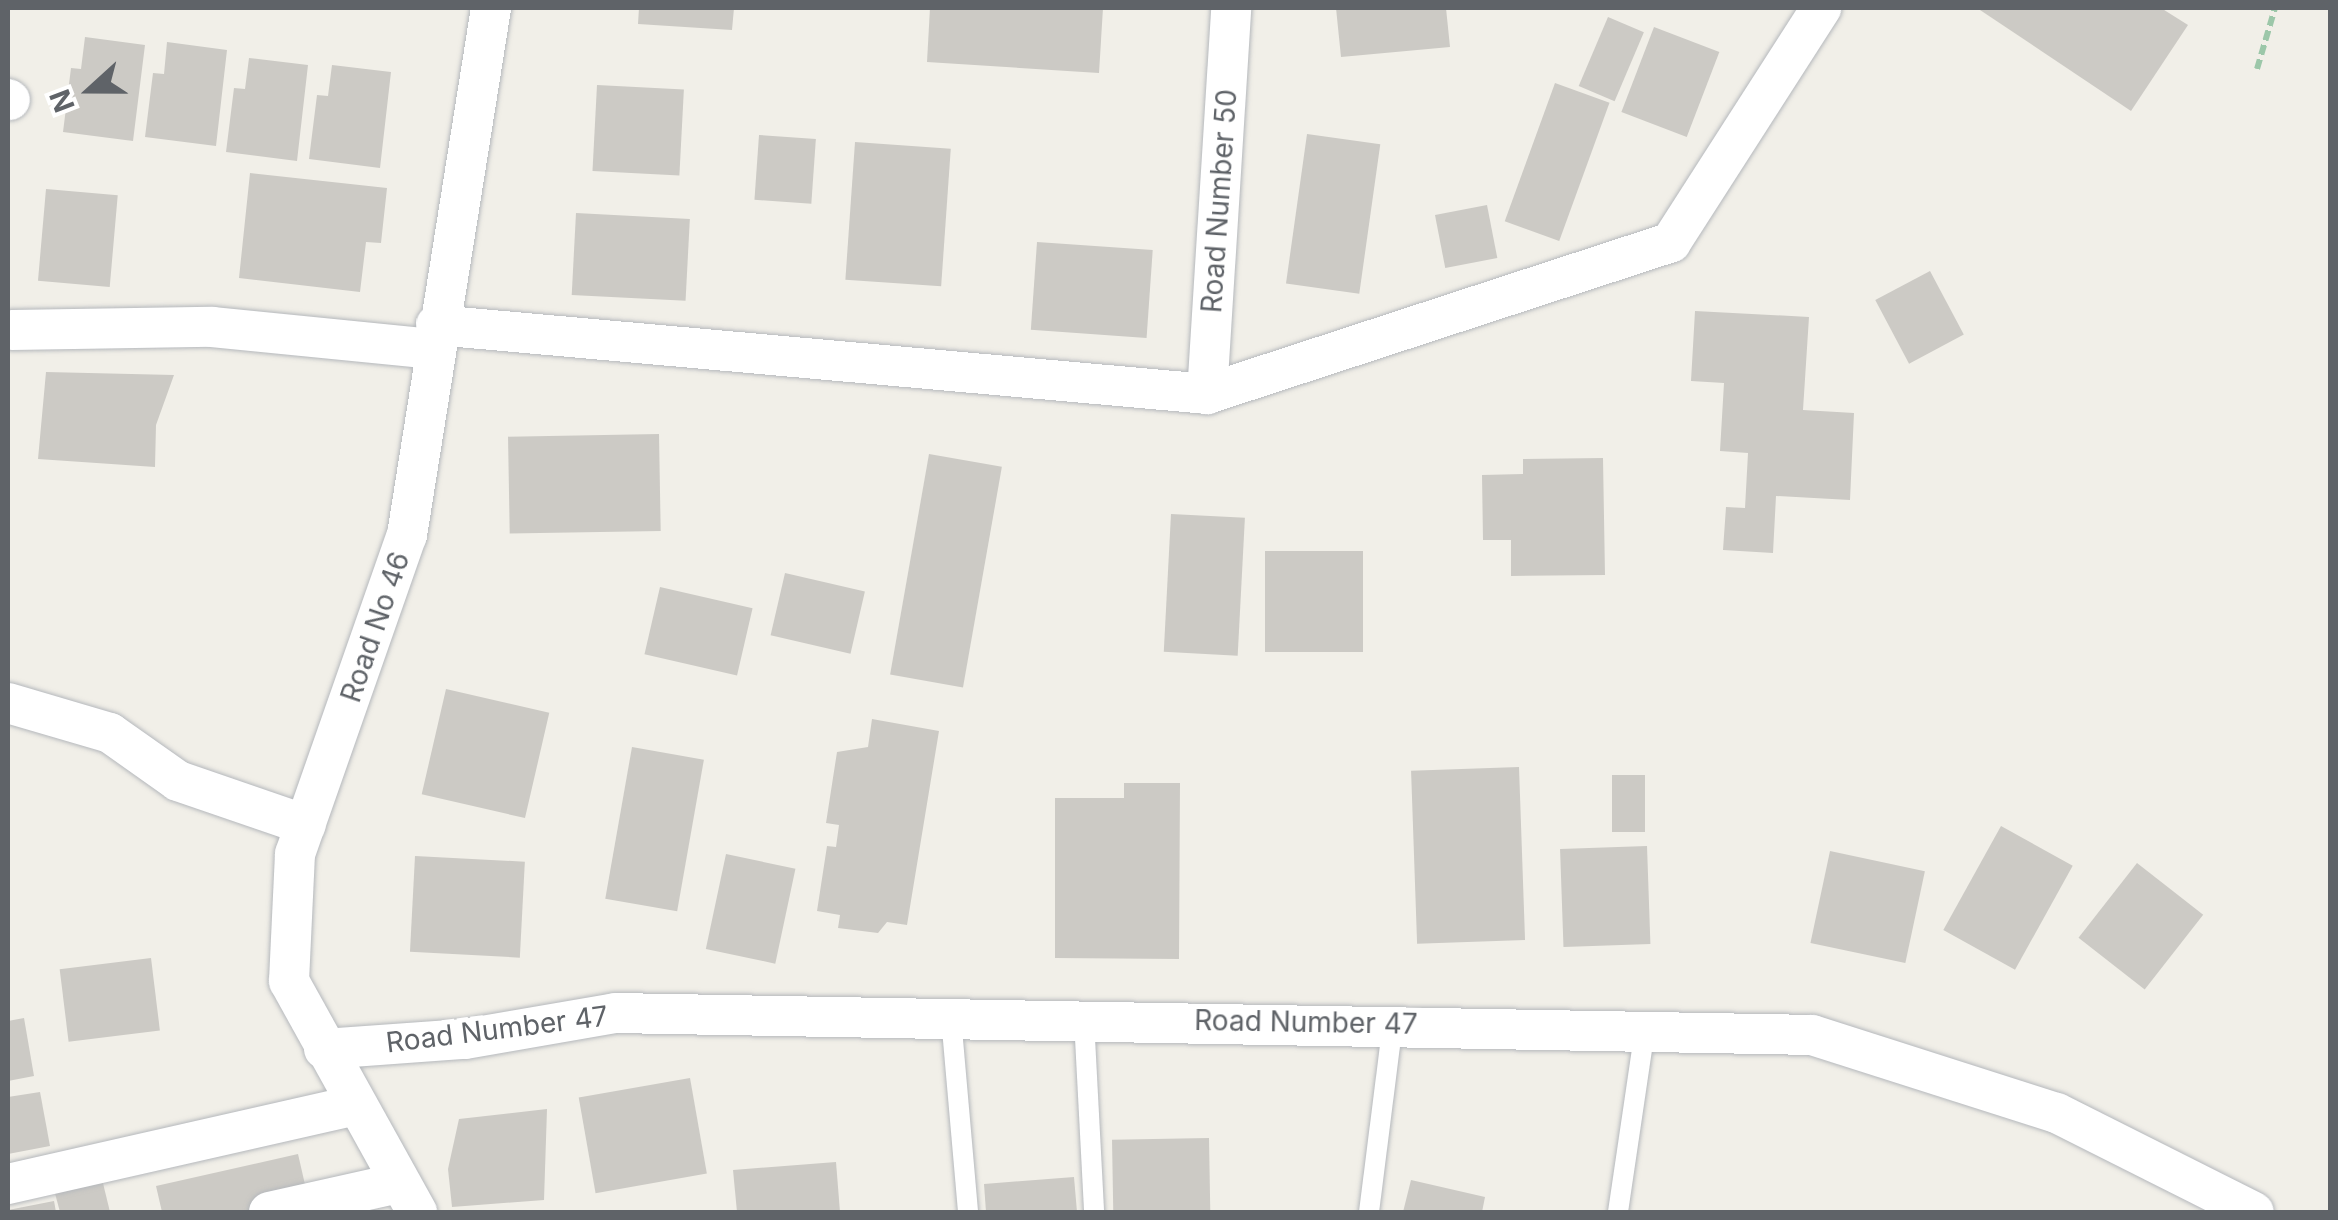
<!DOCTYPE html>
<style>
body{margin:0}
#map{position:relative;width:2338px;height:1220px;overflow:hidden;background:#f1efe8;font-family:Inter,sans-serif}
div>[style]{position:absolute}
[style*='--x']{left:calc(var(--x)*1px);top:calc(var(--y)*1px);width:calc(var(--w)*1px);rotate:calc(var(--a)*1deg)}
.building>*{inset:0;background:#cccac5;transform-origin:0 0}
.path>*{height:6px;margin-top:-3px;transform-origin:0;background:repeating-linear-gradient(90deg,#9cc7a9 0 10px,transparent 0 15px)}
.roads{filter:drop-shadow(0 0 2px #b5b8bc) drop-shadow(0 0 2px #b5b8bc)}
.lane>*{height:20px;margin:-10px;padding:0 10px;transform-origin:10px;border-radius:10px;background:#fff}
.street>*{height:40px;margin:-20px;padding:0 20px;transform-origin:20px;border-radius:20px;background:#fff}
span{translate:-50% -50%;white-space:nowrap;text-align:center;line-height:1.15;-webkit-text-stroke:10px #fff;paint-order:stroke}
.street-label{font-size:28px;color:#5f6368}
.frame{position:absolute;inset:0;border:10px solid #5f6368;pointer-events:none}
.north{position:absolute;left:40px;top:40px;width:100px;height:100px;-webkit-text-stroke:8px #fff;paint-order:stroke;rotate:249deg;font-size:28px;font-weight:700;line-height:40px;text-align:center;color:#5f6368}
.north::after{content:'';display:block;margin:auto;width:35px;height:45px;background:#5f6368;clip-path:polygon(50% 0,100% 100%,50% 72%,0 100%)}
</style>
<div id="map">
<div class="building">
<i style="clip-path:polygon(639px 8px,734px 8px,732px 30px,638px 24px)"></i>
<i style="clip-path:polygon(930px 8px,1103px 8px,1099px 73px,927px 62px)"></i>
<i style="clip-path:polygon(1336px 8px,1446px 8px,1450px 47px,1341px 57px)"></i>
<i style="clip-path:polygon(1977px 8px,2161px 8px,2188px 25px,2131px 111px)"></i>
<i style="left:1608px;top:17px;width:39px;height:75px;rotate:23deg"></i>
<i style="left:1654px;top:27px;width:70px;height:91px;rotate:21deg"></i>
<i style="clip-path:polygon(85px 37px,145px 45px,133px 141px,63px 132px,71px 68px,81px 69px)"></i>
<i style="clip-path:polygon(167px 42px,227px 50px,216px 146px,145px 137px,153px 73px,164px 74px)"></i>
<i style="clip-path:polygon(249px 58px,308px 65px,297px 161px,226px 152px,234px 88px,245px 89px)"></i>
<i style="clip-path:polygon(332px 65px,391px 72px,380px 168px,309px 159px,317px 95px,328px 96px)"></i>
<i style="left:1555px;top:83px;width:58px;height:147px;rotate:20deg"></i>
<i style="left:597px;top:85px;width:87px;height:86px;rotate:3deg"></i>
<i style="left:1307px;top:134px;width:74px;height:151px;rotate:8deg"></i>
<i style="left:759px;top:135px;width:57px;height:65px;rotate:4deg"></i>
<i style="left:855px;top:142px;width:96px;height:138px;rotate:4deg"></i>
<i style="clip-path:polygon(250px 173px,387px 188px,381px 243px,366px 242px,360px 292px,239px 278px)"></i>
<i style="left:46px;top:189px;width:72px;height:92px;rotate:5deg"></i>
<i style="left:1487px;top:205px;width:54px;height:53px;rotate:79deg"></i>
<i style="left:576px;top:213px;width:114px;height:82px;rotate:3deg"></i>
<i style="left:1037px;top:242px;width:116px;height:88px;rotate:4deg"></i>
<i style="left:1930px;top:271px;width:72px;height:62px;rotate:62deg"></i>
<i style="clip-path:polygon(1695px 311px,1809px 317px,1803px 410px,1854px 413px,1850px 500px,1776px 496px,1773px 553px,1723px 550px,1726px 507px,1745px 508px,1748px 453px,1720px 451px,1724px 383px,1691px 381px)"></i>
<i style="clip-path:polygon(46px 372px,174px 375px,156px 425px,155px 467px,38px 459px)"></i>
<i style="left:659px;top:434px;width:97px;height:151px;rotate:89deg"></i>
<i style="left:929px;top:454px;width:74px;height:224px;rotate:10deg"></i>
<i style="clip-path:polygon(1603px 458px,1605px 575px,1511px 576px,1511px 540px,1483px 540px,1482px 475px,1523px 474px,1523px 459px)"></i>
<i style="left:1171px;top:514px;width:74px;height:138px;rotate:3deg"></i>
<i style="left:1265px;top:551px;width:98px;height:101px"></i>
<i style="left:785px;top:573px;width:82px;height:64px;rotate:13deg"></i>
<i style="left:660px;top:587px;width:95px;height:69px;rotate:13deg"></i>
<i style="left:446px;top:689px;width:106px;height:108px;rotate:13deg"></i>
<i style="clip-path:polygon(872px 719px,939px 731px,907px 925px,887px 922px,878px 933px,838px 928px,840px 915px,817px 911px,827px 846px,836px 847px,839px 825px,826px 823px,837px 752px,868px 747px)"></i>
<i style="left:632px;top:747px;width:73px;height:154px;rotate:10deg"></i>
<i style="left:1519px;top:767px;width:173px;height:108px;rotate:88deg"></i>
<i style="left:1612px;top:775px;width:33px;height:57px"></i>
<i style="clip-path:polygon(1124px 783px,1180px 783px,1179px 959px,1055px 958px,1055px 798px,1124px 798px)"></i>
<i style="left:2001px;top:826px;width:82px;height:119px;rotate:29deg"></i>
<i style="left:1647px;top:846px;width:98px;height:87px;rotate:88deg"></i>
<i style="left:1830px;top:851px;width:97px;height:94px;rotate:12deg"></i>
<i style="left:726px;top:854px;width:71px;height:97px;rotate:12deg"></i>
<i style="left:415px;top:856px;width:110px;height:96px;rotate:3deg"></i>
<i style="left:2137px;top:863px;width:84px;height:95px;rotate:38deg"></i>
<i style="left:151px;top:958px;width:73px;height:92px;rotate:83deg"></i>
<i style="clip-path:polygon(24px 1018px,34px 1076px,8px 1081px,8px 1021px)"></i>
<i style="left:690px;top:1078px;width:97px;height:113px;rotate:80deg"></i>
<i style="clip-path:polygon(40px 1092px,50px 1146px,8px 1154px,8px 1097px)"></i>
<i style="clip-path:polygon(547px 1109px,544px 1200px,452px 1207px,448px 1169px,459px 1119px)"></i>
<i style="left:1209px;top:1138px;width:74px;height:97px;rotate:89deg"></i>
<i style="clip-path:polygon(298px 1154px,309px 1202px,260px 1212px,162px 1212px,156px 1186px)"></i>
<i style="clip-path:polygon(836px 1162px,840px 1212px,737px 1212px,733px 1170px)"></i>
<i style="clip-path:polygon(101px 1175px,110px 1212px,60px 1212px,53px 1186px)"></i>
<i style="clip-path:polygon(1074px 1177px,1077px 1212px,986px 1212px,984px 1184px)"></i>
<i style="clip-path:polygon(1411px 1180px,1485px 1197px,1482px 1212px,1403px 1212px)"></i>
<i style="clip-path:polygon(54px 1201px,56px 1212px,8px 1212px,8px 1210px)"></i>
</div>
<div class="path">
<i style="--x:2257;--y:69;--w:64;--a:-73.6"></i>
</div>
<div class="roads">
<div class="lane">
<i style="--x:951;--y:1017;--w:196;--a:85"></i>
<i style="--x:1084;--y:1019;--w:193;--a:87"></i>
<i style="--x:1369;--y:1212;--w:191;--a:-82.8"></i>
<i style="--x:1618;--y:1212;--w:184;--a:-81.6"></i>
</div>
<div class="street">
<i style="--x:8;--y:99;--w:2;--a:27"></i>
<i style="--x:436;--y:325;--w:774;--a:5.11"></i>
<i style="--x:1207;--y:394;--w:488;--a:-18.1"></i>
<i style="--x:1671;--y:242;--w:278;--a:-57.3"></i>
<i style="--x:12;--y:330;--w:200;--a:-0.9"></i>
<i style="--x:212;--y:327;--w:221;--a:5.7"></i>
<i style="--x:1207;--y:394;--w:387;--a:-86.4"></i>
<i style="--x:8;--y:703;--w:106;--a:16.4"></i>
<i style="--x:110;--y:733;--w:83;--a:35.2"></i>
<i style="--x:178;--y:781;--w:135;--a:19"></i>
<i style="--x:324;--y:1049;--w:141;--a:-4.1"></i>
<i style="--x:465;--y:1039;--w:152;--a:-9.8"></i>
<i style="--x:615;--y:1013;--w:1197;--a:1.05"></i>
<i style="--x:1812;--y:1035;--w:257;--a:17.7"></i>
<i style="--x:2057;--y:1113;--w:220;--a:26.7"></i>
<i style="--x:8;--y:1184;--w:356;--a:-12.8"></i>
<i style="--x:269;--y:1212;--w:133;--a:-12.6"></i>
<i style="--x:417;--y:1212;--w:264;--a:-119"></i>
<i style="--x:289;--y:981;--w:127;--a:-87.3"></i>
<i style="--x:295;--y:854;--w:338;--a:-70.7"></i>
<i style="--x:407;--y:535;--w:534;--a:-80.94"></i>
</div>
</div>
<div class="street-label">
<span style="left:1219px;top:201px;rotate:-86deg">Road Number 50</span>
<span style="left:375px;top:627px;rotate:-71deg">Road No 46</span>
<span style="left:1306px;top:1022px;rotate:1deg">Road Number 47</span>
<span style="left:497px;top:1029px;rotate:-7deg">Road Number 47</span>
</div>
<div class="frame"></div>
<div class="north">N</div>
</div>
